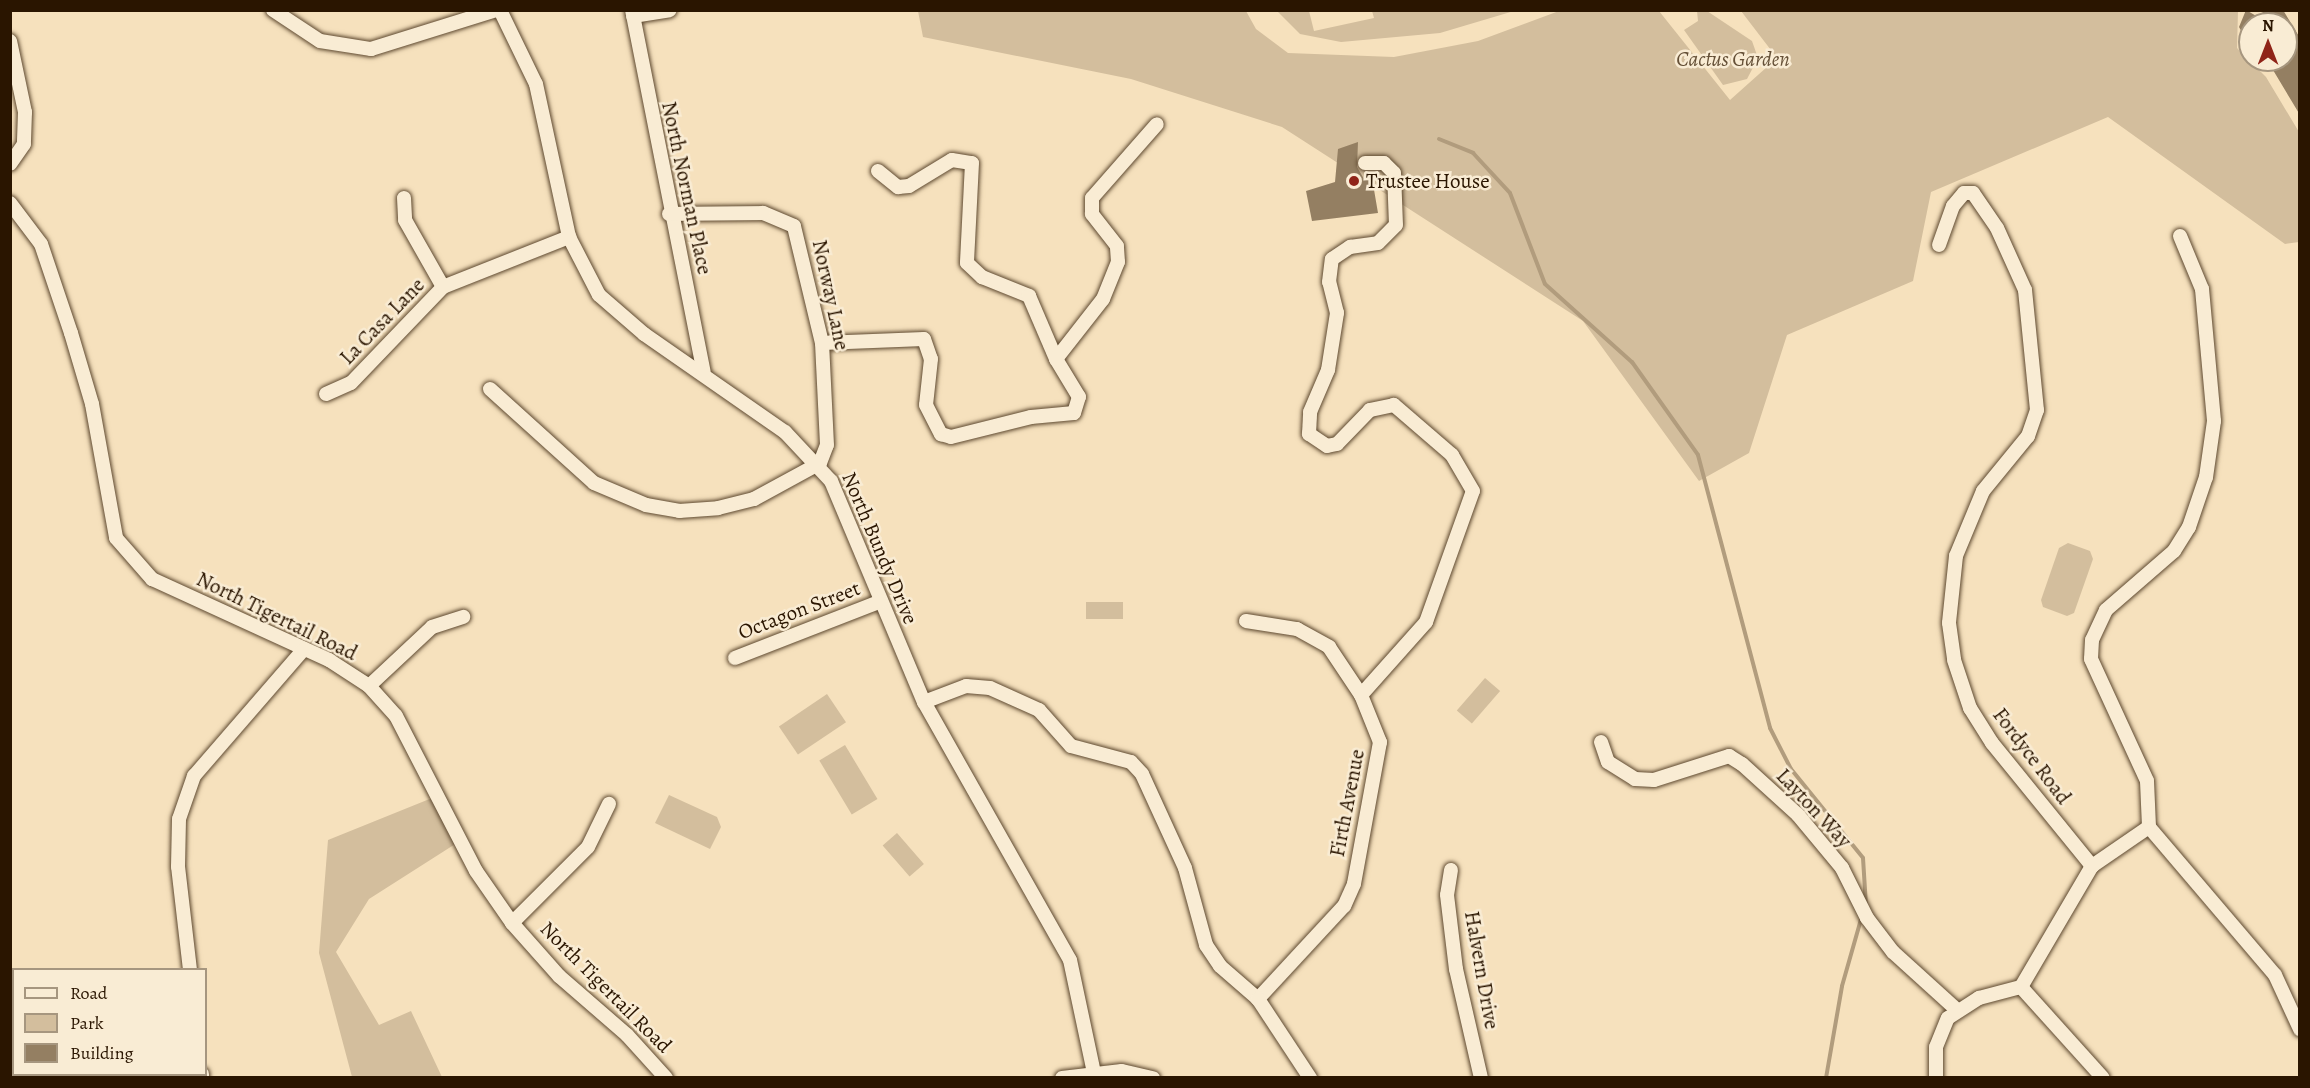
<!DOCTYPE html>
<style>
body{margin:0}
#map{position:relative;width:2310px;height:1088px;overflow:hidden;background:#f6e1bd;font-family:Alegreya,serif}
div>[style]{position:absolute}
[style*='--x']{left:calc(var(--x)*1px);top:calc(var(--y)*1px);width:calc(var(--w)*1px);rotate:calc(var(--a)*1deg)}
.green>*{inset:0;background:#d3be9d;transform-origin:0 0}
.stream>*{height:4px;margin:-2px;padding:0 2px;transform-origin:2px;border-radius:2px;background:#b19c7d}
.building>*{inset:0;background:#947f62}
.roads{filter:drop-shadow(0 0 2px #5d482f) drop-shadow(0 0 2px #5d482f)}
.street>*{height:14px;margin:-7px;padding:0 7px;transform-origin:7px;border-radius:7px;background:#f9ecd4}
.dots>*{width:16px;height:16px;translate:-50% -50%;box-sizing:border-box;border:3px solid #f9ecd4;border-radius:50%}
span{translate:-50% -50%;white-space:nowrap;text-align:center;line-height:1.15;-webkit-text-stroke:5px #f9ecd4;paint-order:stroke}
.park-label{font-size:21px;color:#655037;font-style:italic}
.poi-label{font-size:21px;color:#2a1500}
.left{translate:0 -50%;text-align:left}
.street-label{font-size:21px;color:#2a1500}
.frame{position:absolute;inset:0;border:12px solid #2a1500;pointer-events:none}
.legend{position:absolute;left:12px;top:968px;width:195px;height:108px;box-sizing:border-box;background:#f9ecd4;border:2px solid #a6967f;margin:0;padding:8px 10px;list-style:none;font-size:18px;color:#2a1500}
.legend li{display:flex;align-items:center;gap:12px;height:30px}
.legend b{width:30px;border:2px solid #a6967f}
.north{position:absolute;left:2238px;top:12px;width:60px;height:60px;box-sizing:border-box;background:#f9ecd4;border:2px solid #a6967f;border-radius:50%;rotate:0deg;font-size:16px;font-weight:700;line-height:24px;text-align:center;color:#2a1500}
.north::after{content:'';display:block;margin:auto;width:21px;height:27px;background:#8f2418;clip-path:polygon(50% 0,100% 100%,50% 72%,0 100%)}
</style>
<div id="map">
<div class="green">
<i style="clip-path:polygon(918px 11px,1246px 11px,1256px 29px,1288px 53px,1394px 57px,1478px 41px,1559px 11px,1659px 11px,1730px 100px,1777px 58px,1741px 11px,2238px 11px,2237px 48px,2266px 77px,2299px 132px,2299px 242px,2285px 244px,2108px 117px,1931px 192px,1913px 281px,1787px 335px,1749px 453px,1699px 481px,1583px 321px,1282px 127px,1131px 79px,923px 37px)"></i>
<i style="clip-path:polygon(1277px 11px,1309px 11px,1314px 31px,1374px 18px,1372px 11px,1514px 11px,1440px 33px,1341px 42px,1300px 34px)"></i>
<i style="clip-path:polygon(1697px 11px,1707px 11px,1752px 41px,1758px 58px,1747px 79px,1723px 85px,1684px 30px,1698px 21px)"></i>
<i style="clip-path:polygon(2068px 543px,2090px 551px,2093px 559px,2074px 613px,2067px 616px,2043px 607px,2041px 600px,2059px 548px)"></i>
<i style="left:1086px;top:602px;width:37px;height:17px"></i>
<i style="left:1485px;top:678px;width:20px;height:43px;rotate:41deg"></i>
<i style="left:827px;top:694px;width:34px;height:58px;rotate:56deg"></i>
<i style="left:845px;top:745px;width:63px;height:30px;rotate:59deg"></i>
<i style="clip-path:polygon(669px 795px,717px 817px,721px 827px,710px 849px,655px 823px)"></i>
<i style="clip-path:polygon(437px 796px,460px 841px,369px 899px,336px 952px,379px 1025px,411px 1011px,442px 1077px,352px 1077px,319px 953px,328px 840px)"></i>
<i style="left:897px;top:833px;width:41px;height:19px;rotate:49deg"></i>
</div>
<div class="stream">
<i style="--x:1439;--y:139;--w:37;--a:22"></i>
<i style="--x:1473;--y:153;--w:54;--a:47.2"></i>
<i style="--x:1510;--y:193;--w:97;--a:69"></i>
<i style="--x:1545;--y:284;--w:117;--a:41.9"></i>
<i style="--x:1632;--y:362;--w:114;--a:54.6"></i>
<i style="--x:1698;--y:455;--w:282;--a:75.2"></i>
<i style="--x:1770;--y:728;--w:46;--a:62.9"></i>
<i style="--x:1791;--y:769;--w:114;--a:51"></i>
<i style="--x:1863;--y:858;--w:48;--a:86.4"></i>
<i style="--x:1826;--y:1078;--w:93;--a:-80.1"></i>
<i style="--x:1842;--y:986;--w:73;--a:-74.1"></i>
</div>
<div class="building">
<i style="clip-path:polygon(2246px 10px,2258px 17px,2265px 10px,2283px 10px,2300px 38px,2300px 115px,2267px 60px,2286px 60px,2286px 24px,2250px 24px,2250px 46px,2239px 27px)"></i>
<i style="clip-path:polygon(1358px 142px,1357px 167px,1364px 179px,1372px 178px,1378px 213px,1312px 221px,1306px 191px,1335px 182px,1338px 149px)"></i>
</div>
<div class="roads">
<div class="street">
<i style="--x:273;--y:10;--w:56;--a:33.4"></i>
<i style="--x:320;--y:41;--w:52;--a:8.9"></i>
<i style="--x:371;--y:49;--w:131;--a:-17.3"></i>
<i style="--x:500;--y:10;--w:82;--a:64.1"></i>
<i style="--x:536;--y:84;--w:157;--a:77.8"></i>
<i style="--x:569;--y:237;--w:65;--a:62.7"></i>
<i style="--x:599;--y:295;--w:60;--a:40.9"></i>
<i style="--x:644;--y:334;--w:172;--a:34.8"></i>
<i style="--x:785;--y:432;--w:67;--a:46.8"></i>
<i style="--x:831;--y:481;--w:240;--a:67.2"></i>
<i style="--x:924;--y:702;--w:296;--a:60.5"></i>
<i style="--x:1070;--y:960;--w:121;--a:78"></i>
<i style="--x:632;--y:10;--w:369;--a:78.8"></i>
<i style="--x:633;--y:16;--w:37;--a:-9"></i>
<i style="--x:10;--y:41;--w:73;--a:78.1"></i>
<i style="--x:25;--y:112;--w:32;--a:92"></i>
<i style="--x:24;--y:144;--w:24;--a:125"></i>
<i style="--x:878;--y:171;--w:26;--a:39"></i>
<i style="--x:898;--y:187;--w:11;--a:-5"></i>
<i style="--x:909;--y:186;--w:50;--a:-31.2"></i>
<i style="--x:952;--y:160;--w:20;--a:9"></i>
<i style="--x:972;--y:163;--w:100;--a:92.9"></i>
<i style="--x:967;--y:263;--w:21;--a:43"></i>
<i style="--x:982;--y:277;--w:51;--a:22"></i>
<i style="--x:1029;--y:296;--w:69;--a:66.8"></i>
<i style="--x:404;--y:198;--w:22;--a:87"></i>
<i style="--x:405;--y:220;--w:77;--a:60.4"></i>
<i style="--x:10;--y:203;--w:51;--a:52.9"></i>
<i style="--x:41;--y:244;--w:94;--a:71.4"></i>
<i style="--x:71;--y:333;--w:74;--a:73.5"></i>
<i style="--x:92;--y:404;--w:136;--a:79.8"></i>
<i style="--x:116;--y:538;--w:55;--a:48.7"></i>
<i style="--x:152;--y:579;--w:195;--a:24.6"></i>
<i style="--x:329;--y:660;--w:48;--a:33"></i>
<i style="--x:369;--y:686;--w:40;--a:48"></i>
<i style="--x:396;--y:716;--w:174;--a:62.7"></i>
<i style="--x:476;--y:871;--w:63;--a:55.3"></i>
<i style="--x:512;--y:923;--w:71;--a:48.4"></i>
<i style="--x:559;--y:976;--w:90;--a:40.9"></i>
<i style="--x:627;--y:1035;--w:58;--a:47.8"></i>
<i style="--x:2180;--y:236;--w:57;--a:67.5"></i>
<i style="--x:2202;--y:289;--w:133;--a:84.8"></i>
<i style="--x:2214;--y:421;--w:57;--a:98.1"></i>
<i style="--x:2206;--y:477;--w:53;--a:108.8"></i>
<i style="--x:2189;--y:527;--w:28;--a:122"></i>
<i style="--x:2174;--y:551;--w:90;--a:139.1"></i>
<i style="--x:2106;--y:610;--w:33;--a:115"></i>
<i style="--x:2092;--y:640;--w:19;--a:93"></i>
<i style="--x:2091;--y:659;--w:134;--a:65.3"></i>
<i style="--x:2147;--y:781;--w:46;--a:87.5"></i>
<i style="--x:2149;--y:827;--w:194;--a:49.6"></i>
<i style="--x:2275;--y:975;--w:60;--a:65.2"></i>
<i style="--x:1939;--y:245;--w:41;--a:-70.3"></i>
<i style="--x:1953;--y:206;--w:17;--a:-50"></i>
<i style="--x:1964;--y:193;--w:9;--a:0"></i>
<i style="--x:1973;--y:193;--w:42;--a:55.6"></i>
<i style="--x:1997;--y:228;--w:68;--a:65.7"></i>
<i style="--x:2025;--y:290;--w:121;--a:84.3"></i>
<i style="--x:2037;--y:410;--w:28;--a:109"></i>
<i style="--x:2028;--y:436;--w:71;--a:129.3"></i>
<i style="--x:1983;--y:491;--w:70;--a:112.6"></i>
<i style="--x:1956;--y:556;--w:67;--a:96"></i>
<i style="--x:1949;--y:623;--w:37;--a:82"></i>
<i style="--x:1954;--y:660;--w:51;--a:71.6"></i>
<i style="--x:1970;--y:708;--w:41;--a:57.8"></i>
<i style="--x:1992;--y:743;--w:159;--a:50.9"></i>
<i style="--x:822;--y:343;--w:102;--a:-2.2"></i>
<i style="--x:924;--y:339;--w:21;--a:71"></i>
<i style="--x:931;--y:359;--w:46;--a:96.2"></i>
<i style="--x:926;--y:405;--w:33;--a:63"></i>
<i style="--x:941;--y:434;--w:10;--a:17"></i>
<i style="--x:951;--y:437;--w:82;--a:-14"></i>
<i style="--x:1031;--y:417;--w:43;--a:-5.3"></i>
<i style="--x:1074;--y:413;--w:17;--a:-73"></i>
<i style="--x:1079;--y:397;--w:44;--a:-121.2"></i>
<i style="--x:1056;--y:359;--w:76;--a:-51.9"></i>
<i style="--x:1103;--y:299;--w:40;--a:-68"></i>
<i style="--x:1118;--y:262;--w:16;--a:-94"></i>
<i style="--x:1117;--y:246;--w:41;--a:-128"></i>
<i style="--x:1092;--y:214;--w:16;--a:-90"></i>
<i style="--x:1092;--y:198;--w:98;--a:-48.7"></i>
<i style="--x:490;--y:389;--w:140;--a:42.1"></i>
<i style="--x:594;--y:483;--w:56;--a:22.9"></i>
<i style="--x:646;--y:505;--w:34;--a:10"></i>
<i style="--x:679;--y:511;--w:39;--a:-4"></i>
<i style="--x:718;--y:508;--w:37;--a:-14"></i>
<i style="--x:754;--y:499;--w:75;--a:-28.6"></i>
<i style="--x:820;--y:463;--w:19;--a:-69"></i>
<i style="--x:827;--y:445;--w:102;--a:-92.8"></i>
<i style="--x:822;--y:343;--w:120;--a:-103.5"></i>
<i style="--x:794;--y:226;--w:34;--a:-157"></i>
<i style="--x:763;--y:213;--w:94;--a:179.4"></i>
<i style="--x:326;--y:394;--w:27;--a:-24"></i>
<i style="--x:351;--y:383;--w:133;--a:-46.2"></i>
<i style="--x:443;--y:287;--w:136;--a:-21.6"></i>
<i style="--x:1246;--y:621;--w:52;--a:8.9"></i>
<i style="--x:1297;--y:629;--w:37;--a:29"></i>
<i style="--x:1329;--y:647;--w:58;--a:56.3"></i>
<i style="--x:1361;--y:695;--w:51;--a:68"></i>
<i style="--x:1380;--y:742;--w:144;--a:100.4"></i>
<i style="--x:1354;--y:884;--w:24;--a:114"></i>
<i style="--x:1344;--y:906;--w:127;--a:132.8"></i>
<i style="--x:735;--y:658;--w:155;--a:-21.3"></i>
<i style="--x:369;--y:686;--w:86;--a:-43.1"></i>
<i style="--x:432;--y:627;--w:33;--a:-18"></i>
<i style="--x:1361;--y:695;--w:98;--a:-48.3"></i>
<i style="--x:1426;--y:622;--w:139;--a:-70.3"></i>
<i style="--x:1473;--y:491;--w:42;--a:-120.3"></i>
<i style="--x:1452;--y:455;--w:77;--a:-139.2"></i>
<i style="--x:1394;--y:405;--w:25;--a:168"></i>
<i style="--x:1370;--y:410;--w:47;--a:134.1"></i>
<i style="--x:1337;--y:444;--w:10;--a:169"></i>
<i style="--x:1327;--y:446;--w:22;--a:-146"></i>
<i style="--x:1309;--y:434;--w:22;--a:-87"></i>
<i style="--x:1310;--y:412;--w:46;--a:-66.8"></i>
<i style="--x:1328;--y:370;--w:58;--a:-81"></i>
<i style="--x:1337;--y:313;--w:32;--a:-104"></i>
<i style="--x:1329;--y:282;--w:23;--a:-83"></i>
<i style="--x:1332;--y:259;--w:22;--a:-34"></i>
<i style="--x:1350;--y:247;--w:28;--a:-8"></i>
<i style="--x:1378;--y:243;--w:25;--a:-45"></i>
<i style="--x:1396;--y:225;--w:52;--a:-92.2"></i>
<i style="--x:1394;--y:173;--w:14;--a:-135"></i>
<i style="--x:1384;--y:163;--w:19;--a:180"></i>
<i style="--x:924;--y:702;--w:45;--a:-20.9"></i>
<i style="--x:966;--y:686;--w:24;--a:5"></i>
<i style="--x:990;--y:688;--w:54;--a:24.2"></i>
<i style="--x:1039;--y:710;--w:48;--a:48.4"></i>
<i style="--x:1071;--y:746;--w:62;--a:14.9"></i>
<i style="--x:1131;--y:762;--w:16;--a:47"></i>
<i style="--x:1142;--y:774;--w:103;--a:65.4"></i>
<i style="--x:1185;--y:868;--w:80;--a:74.7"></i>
<i style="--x:1206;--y:945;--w:25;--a:56"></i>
<i style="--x:1220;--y:966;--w:50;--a:41"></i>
<i style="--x:1258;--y:999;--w:95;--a:56.6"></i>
<i style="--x:1601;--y:742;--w:21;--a:71"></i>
<i style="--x:1608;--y:762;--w:32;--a:32"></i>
<i style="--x:1635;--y:779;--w:19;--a:3"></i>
<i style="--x:1654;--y:780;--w:79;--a:-17.7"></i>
<i style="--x:1729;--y:756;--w:15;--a:32"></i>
<i style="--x:1742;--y:764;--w:76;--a:42.3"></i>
<i style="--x:1798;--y:815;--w:69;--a:50.3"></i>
<i style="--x:1842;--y:868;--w:56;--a:63.4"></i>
<i style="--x:1867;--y:918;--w:43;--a:52.6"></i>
<i style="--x:1893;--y:952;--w:86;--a:42.2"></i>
<i style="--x:1451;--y:870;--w:25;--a:99"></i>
<i style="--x:1447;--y:895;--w:75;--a:83.1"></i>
<i style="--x:1456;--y:969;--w:112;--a:77.1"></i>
<i style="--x:512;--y:923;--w:107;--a:-45"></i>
<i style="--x:588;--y:847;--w:48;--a:-64"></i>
<i style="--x:190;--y:970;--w:104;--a:-96.6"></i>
<i style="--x:178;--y:867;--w:48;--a:-88.8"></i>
<i style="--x:179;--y:819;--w:46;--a:-70.8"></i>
<i style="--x:194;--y:776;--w:168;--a:-49.1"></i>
<i style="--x:2021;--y:987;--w:140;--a:-59.6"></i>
<i style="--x:2092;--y:866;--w:69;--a:-34.4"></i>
<i style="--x:2021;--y:987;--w:122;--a:48"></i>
<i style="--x:202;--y:1074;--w:4;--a:90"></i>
<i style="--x:1062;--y:1078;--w:60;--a:-6.7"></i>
<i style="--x:1122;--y:1071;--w:32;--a:13"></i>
<i style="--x:1936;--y:1078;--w:31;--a:-90"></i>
<i style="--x:1936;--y:1047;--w:31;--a:-68"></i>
<i style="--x:1948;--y:1018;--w:37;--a:-33"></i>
<i style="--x:1979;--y:998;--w:43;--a:-14.7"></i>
</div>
</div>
<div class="dots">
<i style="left:1354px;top:181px;background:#8f2418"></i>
</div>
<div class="park-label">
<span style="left:1733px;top:59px">Cactus Garden</span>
</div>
<div class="poi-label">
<span class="left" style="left:1366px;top:181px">Trustee House</span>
</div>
<div class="street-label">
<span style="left:687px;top:188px;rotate:78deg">North Norman Place</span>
<span style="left:831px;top:295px;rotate:78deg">Norway Lane</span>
<span style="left:382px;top:321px;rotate:-46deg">La Casa Lane</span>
<span style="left:880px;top:548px;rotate:67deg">North Bundy Drive</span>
<span style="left:799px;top:610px;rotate:-21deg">Octagon Street</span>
<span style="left:277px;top:616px;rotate:26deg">North Tigertail Road</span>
<span style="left:2032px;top:756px;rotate:53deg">Fordyce Road</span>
<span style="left:1347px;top:803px;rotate:-79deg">Firth Avenue</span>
<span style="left:1814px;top:808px;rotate:47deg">Layton Way</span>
<span style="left:1482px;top:970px;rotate:80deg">Halvern Drive</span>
<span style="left:606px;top:987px;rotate:45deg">North Tigertail Road</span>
</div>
<div class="frame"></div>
<ul class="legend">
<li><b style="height:8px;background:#f9ecd4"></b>Road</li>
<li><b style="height:16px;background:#d3be9d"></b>Park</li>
<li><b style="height:16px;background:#947f62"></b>Building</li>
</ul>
<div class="north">N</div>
</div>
